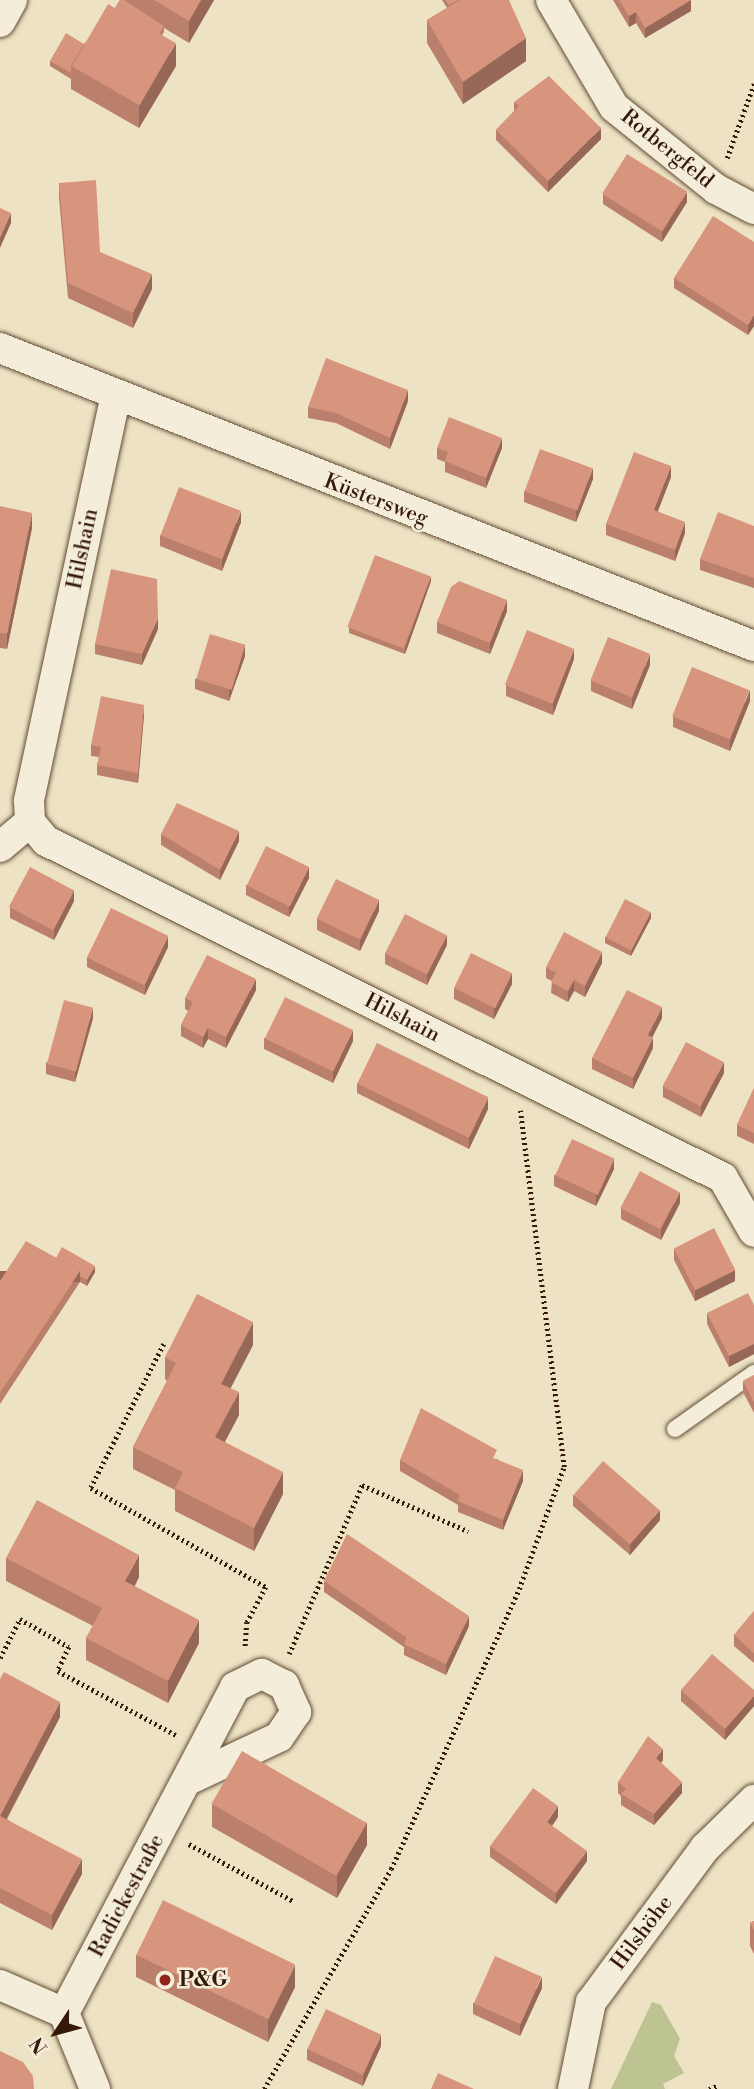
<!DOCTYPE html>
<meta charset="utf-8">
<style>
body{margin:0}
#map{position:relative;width:754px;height:2089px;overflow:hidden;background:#ede3c4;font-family:"Libre Bodoni",serif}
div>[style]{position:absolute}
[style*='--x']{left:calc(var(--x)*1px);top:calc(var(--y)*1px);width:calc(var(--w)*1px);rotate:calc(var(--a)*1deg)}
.green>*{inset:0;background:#bdc391}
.path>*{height:4.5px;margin-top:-2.25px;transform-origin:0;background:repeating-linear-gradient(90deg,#361907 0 2px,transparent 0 5.5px)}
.roads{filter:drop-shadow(0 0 2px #644c36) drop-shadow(0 0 2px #644c36)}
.lane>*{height:16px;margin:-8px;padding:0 8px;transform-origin:8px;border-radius:8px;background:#f3edd9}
.street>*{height:30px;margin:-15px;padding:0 15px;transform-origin:15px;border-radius:15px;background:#f3edd9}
.wall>*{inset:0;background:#ba806c}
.shaded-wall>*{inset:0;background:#976858;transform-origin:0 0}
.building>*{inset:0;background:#d8957d;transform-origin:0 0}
.dots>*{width:19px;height:19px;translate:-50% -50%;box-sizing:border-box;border:4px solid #f3edd9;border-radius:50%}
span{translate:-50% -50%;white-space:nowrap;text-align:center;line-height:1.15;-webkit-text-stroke:5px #f3edd9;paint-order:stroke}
.street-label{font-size:21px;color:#361907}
.poi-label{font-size:21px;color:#361907;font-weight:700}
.left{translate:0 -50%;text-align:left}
.north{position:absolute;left:21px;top:1998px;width:70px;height:70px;-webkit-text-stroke:5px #f3edd9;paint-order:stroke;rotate:234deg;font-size:19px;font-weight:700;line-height:28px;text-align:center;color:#361907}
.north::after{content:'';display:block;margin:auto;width:24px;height:32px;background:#361907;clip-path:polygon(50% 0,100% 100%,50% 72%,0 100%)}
</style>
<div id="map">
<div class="green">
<i style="clip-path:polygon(652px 2002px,661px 2005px,680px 2039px,674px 2056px,684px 2073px,663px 2084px,665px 2089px,611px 2089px)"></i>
</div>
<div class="path">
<i style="--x:727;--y:158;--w:79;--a:-70"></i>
<i style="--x:164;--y:1344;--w:161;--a:116.9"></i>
<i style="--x:91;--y:1488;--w:201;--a:29.5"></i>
<i style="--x:266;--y:1587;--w:40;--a:118"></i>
<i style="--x:247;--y:1622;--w:26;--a:94"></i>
<i style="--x:289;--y:1654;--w:184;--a:-66.6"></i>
<i style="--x:362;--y:1485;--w:116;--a:23.5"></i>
<i style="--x:0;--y:1658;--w:44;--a:-62.9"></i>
<i style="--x:20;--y:1619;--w:56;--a:29.7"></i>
<i style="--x:69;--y:1647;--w:26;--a:115"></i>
<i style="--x:58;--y:1671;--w:134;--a:28.5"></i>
<i style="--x:189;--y:1844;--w:119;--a:28.7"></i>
<i style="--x:264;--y:2089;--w:254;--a:-60"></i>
<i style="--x:391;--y:1869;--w:308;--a:-65.4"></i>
<i style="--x:519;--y:1589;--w:130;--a:-69.8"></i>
<i style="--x:564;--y:1467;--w:359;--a:-97"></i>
<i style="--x:709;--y:2089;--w:9;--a:-21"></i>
</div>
<div class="roads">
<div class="lane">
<i style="--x:675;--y:1429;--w:97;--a:-35.3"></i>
</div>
<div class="street">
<i style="--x:551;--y:0;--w:124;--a:59.5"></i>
<i style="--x:614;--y:107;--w:131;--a:38.8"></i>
<i style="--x:716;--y:189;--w:43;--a:27.8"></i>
<i style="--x:0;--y:22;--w:25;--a:-61"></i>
<i style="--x:0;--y:348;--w:811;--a:21.57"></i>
<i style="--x:115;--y:399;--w:411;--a:102.1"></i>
<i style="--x:29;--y:801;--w:21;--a:87"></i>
<i style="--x:30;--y:822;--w:25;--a:50"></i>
<i style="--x:46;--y:841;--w:756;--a:26.46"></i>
<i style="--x:723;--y:1178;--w:62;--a:60.1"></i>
<i style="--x:0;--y:847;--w:39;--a:-40"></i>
<i style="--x:0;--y:1985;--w:70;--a:23.6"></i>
<i style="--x:64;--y:2013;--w:82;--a:67.8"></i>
<i style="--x:64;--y:2013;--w:368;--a:-62.3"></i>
<i style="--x:235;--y:1687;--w:30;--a:-26"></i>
<i style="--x:262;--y:1674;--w:25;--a:27"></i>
<i style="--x:284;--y:1685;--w:30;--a:66"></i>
<i style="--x:296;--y:1712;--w:30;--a:124"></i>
<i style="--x:279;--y:1737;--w:98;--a:154.7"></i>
<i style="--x:573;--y:2089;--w:89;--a:-78.3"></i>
<i style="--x:591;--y:2002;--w:192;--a:-53.5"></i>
<i style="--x:705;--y:1848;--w:69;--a:-44.4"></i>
</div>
</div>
<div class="wall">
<i style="clip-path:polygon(120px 0,214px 0,189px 43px,164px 28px,164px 32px,162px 35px,176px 66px,139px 128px,71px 89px,71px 79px,50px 66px,50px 61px,84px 44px,115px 8px)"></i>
<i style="clip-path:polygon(442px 0,504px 0,526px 61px,463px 104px,427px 43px,427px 20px,447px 8px)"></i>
<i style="clip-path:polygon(613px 0,691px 0,691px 11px,645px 38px,636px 23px,629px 27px)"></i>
<i style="clip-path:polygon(514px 102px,601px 139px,548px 192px,496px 140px,496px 130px,514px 111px)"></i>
<i style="clip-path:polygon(59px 183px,100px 252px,152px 289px,133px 328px,68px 298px,59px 198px)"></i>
<i style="clip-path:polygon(603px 194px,687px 202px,662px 242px,603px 204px)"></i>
<i style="clip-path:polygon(754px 242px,754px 326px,748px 335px,674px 288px,674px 278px)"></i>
<i style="clip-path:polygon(408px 401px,390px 449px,336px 423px,308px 418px,308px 407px)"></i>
<i style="clip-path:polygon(437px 448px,502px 448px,486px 488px,445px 472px,445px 462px,437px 459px)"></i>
<i style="clip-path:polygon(671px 477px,658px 511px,685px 533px,675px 561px,606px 535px,606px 524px)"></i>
<i style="clip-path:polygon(593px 479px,576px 522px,524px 502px,524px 491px)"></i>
<i style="clip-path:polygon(0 506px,32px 528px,7px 649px,0 648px)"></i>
<i style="clip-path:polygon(241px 522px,222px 571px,160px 546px,160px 535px)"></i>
<i style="clip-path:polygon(754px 526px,754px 588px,700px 570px,700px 559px)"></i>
<i style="clip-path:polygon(431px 581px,405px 654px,349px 633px,349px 627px)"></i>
<i style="clip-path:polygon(507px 611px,490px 654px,437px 633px,437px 622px)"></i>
<i style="clip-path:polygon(158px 629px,142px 665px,95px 654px,95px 644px)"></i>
<i style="clip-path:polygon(245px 656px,229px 701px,195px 689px,195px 679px)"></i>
<i style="clip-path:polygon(574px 659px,553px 715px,506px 696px,506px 685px)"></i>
<i style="clip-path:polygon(650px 665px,632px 709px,591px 691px,591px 681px)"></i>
<i style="clip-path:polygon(750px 701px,730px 751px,673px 727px,673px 717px)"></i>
<i style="clip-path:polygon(144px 715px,138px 783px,97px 775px,97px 765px,99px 757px,91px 756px,91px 745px)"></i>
<i style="clip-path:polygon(161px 834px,239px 841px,220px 880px,161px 845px)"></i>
<i style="clip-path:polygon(309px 878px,289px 917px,246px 895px,246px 885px)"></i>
<i style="clip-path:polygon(74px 901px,54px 940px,10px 918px,10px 907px)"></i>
<i style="clip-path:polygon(379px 911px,360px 951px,317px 930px,317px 919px)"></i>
<i style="clip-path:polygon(651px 918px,631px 956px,605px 943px,605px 937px)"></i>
<i style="clip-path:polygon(447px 945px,427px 985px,385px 964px,385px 953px)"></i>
<i style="clip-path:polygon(168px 947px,145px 995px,87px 967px,87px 957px)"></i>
<i style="clip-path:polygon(602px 963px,585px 997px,574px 991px,568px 1002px,551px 993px,552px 981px,546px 978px,546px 967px)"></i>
<i style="clip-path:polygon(512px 984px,494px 1019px,454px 999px,454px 988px)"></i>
<i style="clip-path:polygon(256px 990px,226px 1048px,208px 1039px,203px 1048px,181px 1036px,181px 1025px,188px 1011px,185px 1009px,185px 998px)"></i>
<i style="clip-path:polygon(93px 1018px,75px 1082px,46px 1074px,46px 1063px)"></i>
<i style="clip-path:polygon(662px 1018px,652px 1037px,653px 1048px,633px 1089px,592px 1069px,592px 1058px)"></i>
<i style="clip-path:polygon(264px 1038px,353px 1041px,333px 1083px,264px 1049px)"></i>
<i style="clip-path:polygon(724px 1073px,701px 1117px,663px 1097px,663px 1086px)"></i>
<i style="clip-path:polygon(357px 1083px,488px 1109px,469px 1149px,357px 1093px)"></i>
<i style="clip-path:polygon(754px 1088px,754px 1144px,737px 1136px,737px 1125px)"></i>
<i style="clip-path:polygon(614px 1169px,596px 1206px,554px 1186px,554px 1175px)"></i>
<i style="clip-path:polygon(680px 1203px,661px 1240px,621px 1219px,621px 1208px)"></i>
<i style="clip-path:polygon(674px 1249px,735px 1281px,695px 1301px,674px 1260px)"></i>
<i style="clip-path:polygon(56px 1258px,95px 1272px,87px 1286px,80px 1282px,0 1404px,0 1281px)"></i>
<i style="clip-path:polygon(754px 1305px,754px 1354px,729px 1367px,707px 1324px,707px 1313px)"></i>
<i style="clip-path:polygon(253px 1345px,230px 1388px,239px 1415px,225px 1442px,283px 1494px,254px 1551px,175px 1511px,175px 1490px,133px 1469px,133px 1447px,167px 1381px,165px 1379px,165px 1357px)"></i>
<i style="clip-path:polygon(754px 1375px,754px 1413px,743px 1392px,743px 1381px)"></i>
<i style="clip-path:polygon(497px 1459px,523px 1481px,503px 1530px,458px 1512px,458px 1505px,400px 1471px,400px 1460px)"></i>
<i style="clip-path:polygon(573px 1495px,660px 1520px,630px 1555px,573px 1506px)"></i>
<i style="clip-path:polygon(6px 1558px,139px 1577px,135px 1586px,199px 1643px,168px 1703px,86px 1660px,86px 1638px,93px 1626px,6px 1581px)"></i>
<i style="clip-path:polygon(324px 1581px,469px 1626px,446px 1675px,404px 1655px,404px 1647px,324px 1592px)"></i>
<i style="clip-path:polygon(754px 1611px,754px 1663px,734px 1646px,734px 1635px)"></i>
<i style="clip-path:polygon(0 1679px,60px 1717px,7px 1819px,82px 1874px,52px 1930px,0 1903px)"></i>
<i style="clip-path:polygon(681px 1690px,754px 1690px,754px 1706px,725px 1740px,681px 1701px)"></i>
<i style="clip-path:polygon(663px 1760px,661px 1763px,682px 1793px,654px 1825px,621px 1805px,621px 1796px,618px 1793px,618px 1782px)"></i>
<i style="clip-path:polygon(212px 1804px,367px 1845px,337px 1898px,212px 1827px)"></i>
<i style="clip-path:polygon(558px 1817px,552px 1826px,587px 1861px,556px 1904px,490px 1857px,490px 1846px)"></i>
<i style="clip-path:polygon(754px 1921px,754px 1954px,750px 1946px,750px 1923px)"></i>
<i style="clip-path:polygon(136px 1955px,295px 1987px,268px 2042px,136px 1977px)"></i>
<i style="clip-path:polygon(542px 1988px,520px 2036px,473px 2014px,473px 2003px)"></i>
<i style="clip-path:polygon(381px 2046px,363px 2086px,307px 2060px,307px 2049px)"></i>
</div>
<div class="shaded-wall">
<i style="clip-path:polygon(201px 0,214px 0,189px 43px,189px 21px)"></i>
<i style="clip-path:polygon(691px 0,691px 11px,645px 38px,645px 28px)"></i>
<i style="clip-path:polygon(636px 12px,636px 23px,629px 27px,629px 16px)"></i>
<i style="clip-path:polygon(526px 38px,526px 61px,463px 104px,463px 82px)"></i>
<i style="clip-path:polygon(176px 43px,176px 66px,139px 128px,139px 106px)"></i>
<i style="clip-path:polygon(601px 128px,601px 139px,548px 192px,548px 181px)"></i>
<i style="clip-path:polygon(687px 192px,687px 202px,662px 242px,662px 231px)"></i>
<i style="clip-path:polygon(11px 213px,11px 223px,0 248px,0 237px)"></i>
<i style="clip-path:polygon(152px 274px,152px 289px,133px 328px,133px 313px)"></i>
<i style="clip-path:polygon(754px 315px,754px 326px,748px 335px,748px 325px)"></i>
<i style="clip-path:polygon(408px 390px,408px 401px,390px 449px,390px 438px)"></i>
<i style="clip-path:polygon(502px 438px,502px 448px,486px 488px,486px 478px)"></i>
<i style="clip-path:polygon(671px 466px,671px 477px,654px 521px,654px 510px)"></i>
<i style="clip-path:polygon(593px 468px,593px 479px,576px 522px,576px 511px)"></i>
<i style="clip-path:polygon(241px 511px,241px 522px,222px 571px,222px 560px)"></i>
<i style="clip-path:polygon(32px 513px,32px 528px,7px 649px,7px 634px)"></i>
<i style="clip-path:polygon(685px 522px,685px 533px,675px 561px,675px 550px)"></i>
<i style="clip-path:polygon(431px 576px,431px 581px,405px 654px,405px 648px)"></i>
<i style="clip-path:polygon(507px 600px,507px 611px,490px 654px,490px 643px)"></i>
<i style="clip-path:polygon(158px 618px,158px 629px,142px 665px,142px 654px)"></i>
<i style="clip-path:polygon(245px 645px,245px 656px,229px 701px,229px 691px)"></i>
<i style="clip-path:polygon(574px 649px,574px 659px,553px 715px,553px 704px)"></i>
<i style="clip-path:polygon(650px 654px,650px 665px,632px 709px,632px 698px)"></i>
<i style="clip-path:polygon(750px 690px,750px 701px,730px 751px,730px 740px)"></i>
<i style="clip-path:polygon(144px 705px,144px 715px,138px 783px,138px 773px)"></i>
<i style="clip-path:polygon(239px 831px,239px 841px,220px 880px,220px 870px)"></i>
<i style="clip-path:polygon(309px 867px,309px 878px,289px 917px,289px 906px)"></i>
<i style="clip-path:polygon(74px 890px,74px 901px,54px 940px,54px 930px)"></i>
<i style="clip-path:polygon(379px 900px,379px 911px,360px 951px,360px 941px)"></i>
<i style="clip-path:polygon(651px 912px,651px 918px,631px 956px,631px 950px)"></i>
<i style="clip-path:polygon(447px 935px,447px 945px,427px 985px,427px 975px)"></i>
<i style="clip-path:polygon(168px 936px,168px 947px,145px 995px,145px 984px)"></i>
<i style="clip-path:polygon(602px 952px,602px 963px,585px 997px,585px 986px)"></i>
<i style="clip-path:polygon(512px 973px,512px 984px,494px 1019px,494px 1008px)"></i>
<i style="clip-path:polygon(256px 979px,256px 990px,226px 1048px,226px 1037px)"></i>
<i style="clip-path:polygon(574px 980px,574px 991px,568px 1002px,568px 991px)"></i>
<i style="clip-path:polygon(662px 1007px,662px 1018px,648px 1046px,648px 1035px)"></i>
<i style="clip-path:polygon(93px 1008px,93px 1018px,75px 1082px,75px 1071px)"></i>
<i style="clip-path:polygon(208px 1028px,208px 1039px,203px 1048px,203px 1037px)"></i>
<i style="clip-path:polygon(353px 1030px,353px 1041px,333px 1083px,333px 1072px)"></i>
<i style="clip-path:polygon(653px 1038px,653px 1048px,633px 1089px,633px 1078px)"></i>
<i style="clip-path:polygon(724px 1062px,724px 1073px,701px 1117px,701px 1106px)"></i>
<i style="clip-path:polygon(488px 1098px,488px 1109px,469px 1149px,469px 1138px)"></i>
<i style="clip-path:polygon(614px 1159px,614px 1169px,596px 1206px,596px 1195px)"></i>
<i style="clip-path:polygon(680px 1192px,680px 1203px,661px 1240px,661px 1229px)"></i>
<i style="clip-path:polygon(95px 1266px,95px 1272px,87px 1286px,87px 1280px)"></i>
<i style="clip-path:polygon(735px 1270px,735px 1281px,695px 1301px,695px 1290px)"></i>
<i style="left:80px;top:1271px;width:11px;height:146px;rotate:90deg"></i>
<i style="clip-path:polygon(253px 1322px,253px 1345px,221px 1407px,221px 1384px)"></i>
<i style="clip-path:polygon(754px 1344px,754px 1354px,729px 1367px,729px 1356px)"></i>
<i style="clip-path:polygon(239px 1392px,239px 1415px,215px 1460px,215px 1437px)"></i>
<i style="clip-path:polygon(523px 1470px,523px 1481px,503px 1530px,503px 1520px)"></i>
<i style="clip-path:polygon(283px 1472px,283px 1494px,254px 1551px,254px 1528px)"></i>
<i style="clip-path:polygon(660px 1510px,660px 1520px,630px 1555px,630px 1544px)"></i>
<i style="clip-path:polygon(139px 1555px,139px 1577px,125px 1604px,125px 1581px)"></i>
<i style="clip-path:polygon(469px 1616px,469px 1626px,446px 1675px,446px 1664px)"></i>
<i style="clip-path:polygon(199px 1620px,199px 1643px,168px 1703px,168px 1681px)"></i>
<i style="clip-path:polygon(754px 1696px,754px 1706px,725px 1740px,725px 1729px)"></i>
<i style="clip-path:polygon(60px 1702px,60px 1717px,0 1831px,0 1816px)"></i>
<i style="clip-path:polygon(663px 1749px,663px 1760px,656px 1769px,656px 1758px)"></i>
<i style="clip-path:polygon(682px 1782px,682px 1793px,654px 1825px,654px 1814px)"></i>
<i style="clip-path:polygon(558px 1806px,558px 1817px,547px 1833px,547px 1822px)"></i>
<i style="clip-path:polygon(367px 1822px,367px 1845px,337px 1898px,337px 1875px)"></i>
<i style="clip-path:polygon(587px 1851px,587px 1861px,556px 1904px,556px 1893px)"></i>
<i style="clip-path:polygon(82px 1859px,82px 1874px,52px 1930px,52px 1915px)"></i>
<i style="clip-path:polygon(295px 1965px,295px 1987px,268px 2042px,268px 2020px)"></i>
<i style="clip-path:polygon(542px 1977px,542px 1988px,520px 2036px,520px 2025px)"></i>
<i style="clip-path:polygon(381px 2035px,381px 2046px,363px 2086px,363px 2076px)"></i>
</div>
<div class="building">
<i style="clip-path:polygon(120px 0,124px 0,164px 26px,159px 34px,115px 8px)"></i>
<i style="clip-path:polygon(154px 0,201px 0,189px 21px)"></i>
<i style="clip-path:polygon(446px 0,458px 0,449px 5px)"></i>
<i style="clip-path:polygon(460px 0,509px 0,526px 38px,463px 82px,427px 20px)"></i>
<i style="clip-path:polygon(619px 0,691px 0,645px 28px,636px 12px,629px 16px)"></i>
<i style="left:108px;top:4px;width:78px;height:72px;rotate:30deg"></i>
<i style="clip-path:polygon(66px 33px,84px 44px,71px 66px,71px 73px,50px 61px)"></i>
<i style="clip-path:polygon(549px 76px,601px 128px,548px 181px,496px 130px,519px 106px,514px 102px)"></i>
<i style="left:627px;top:154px;width:71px;height:47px;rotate:32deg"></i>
<i style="clip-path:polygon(96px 180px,100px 252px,152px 274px,133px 313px,68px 283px,59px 183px)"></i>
<i style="clip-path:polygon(0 208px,11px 213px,0 237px)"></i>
<i style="clip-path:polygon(713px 216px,754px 242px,754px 315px,748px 325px,674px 278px)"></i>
<i style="clip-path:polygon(326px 358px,408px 390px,390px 438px,336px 413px,308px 407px)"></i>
<i style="clip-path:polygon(449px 417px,502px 438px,486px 478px,445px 461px,448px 452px,437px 448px)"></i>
<i style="left:540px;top:449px;width:56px;height:45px;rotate:20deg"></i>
<i style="clip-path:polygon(634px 452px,671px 466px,654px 510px,685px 522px,675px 550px,606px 524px)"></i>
<i style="left:179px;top:487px;width:66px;height:52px;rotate:21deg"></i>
<i style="clip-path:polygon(0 506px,32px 513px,7px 634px,0 633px)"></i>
<i style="clip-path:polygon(718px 512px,754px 526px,754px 578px,700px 559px)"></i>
<i style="left:375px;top:555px;width:60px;height:77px;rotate:21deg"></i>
<i style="clip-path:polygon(111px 569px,157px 579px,158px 618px,142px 654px,95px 644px)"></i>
<i style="clip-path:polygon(459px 581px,507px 600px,490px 643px,437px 622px,451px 587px)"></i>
<i style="left:527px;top:630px;width:51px;height:59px;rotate:22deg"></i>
<i style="left:210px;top:634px;width:37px;height:47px;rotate:17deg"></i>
<i style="left:608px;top:637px;width:45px;height:47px;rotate:22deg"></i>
<i style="left:692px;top:667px;width:62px;height:53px;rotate:22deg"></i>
<i style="clip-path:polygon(101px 696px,144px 705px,138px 773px,97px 765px,101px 747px,91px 745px)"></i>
<i style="clip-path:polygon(177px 803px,239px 831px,220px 870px,161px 834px)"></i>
<i style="left:266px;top:846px;width:48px;height:44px;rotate:26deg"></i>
<i style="left:30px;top:867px;width:50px;height:45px;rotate:28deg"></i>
<i style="left:336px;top:879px;width:48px;height:44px;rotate:26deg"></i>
<i style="left:625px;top:899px;width:29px;height:43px;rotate:27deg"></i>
<i style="left:111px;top:908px;width:64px;height:55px;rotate:26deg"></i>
<i style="left:405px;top:914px;width:47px;height:44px;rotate:27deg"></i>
<i style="clip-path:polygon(564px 932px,602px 952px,585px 986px,574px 980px,568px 991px,551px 982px,556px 973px,546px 967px)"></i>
<i style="left:471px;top:953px;width:46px;height:39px;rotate:26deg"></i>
<i style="clip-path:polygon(207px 955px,256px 979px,226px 1037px,208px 1028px,203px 1037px,181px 1025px,193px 1002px,185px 998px)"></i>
<i style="clip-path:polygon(627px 990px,662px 1007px,648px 1035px,653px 1038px,633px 1078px,592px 1058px)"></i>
<i style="left:285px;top:997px;width:76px;height:46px;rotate:26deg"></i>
<i style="left:64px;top:1000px;width:30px;height:66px;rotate:15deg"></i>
<i style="left:686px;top:1042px;width:43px;height:50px;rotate:28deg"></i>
<i style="left:377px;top:1043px;width:124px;height:45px;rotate:26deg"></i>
<i style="clip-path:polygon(754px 1088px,754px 1133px,737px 1125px)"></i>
<i style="left:572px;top:1139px;width:47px;height:40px;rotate:25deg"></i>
<i style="left:640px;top:1171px;width:45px;height:42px;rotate:28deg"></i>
<i style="left:714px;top:1228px;width:47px;height:45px;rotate:63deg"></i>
<i style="clip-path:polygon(26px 1241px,80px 1271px,0 1393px,0 1281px)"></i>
<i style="clip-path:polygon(62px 1247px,95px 1266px,87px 1280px,80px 1276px,80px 1271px,56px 1258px)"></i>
<i style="clip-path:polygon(748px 1293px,754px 1305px,754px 1344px,729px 1356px,707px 1313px)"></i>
<i style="clip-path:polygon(197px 1294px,253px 1322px,221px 1384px,239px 1392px,215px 1437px,283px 1472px,254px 1528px,175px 1488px,183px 1472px,133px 1447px,176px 1363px,165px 1357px)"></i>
<i style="clip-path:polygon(754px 1375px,754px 1402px,743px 1381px)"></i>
<i style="clip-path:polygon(421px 1408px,497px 1450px,493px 1458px,523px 1470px,503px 1520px,458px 1501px,460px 1495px,400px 1460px)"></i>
<i style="left:603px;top:1461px;width:75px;height:45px;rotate:41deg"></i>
<i style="clip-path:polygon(37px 1500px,139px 1555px,125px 1581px,199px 1620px,168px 1681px,86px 1638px,102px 1608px,6px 1558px)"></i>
<i style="clip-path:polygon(347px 1534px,469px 1616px,446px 1664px,404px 1644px,407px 1638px,324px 1581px)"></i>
<i style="clip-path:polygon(754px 1611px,754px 1653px,734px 1635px)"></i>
<i style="clip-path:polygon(712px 1654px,754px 1690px,754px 1696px,725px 1729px,681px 1690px)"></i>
<i style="clip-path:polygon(4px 1672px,60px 1702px,0 1816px,82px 1859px,52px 1915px,0 1888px,0 1679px)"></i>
<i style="clip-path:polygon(648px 1736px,663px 1749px,656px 1758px,682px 1782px,654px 1814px,621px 1794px,626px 1789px,618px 1782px)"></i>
<i style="left:242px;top:1751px;width:144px;height:61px;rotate:30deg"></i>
<i style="clip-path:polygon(533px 1788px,558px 1806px,547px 1822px,587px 1851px,556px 1893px,490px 1846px)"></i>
<i style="left:163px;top:1900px;width:147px;height:61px;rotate:26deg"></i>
<i style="clip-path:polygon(754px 1921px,754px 1931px,750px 1923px)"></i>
<i style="left:495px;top:1956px;width:51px;height:52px;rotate:24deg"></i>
<i style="left:326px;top:2009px;width:61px;height:44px;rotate:25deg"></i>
<i style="clip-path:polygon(0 2051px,23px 2062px,33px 2076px,34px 2089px,0 2089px)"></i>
<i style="clip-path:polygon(438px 2073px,474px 2089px,431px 2089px)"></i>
</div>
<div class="dots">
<i style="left:165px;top:1980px;background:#8f2418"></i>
</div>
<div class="street-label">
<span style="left:667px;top:149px;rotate:39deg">Rotbergfeld</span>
<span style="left:376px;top:500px;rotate:21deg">Küstersweg</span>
<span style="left:83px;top:549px;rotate:-78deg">Hilshain</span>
<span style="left:402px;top:1018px;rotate:27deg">Hilshain</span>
<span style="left:127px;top:1896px;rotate:-62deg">Radickestraße</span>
<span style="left:642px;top:1933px;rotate:-53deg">Hilshöhe</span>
</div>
<div class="poi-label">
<span class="left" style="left:179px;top:1980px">P&amp;G</span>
</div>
<div class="north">N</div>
</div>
